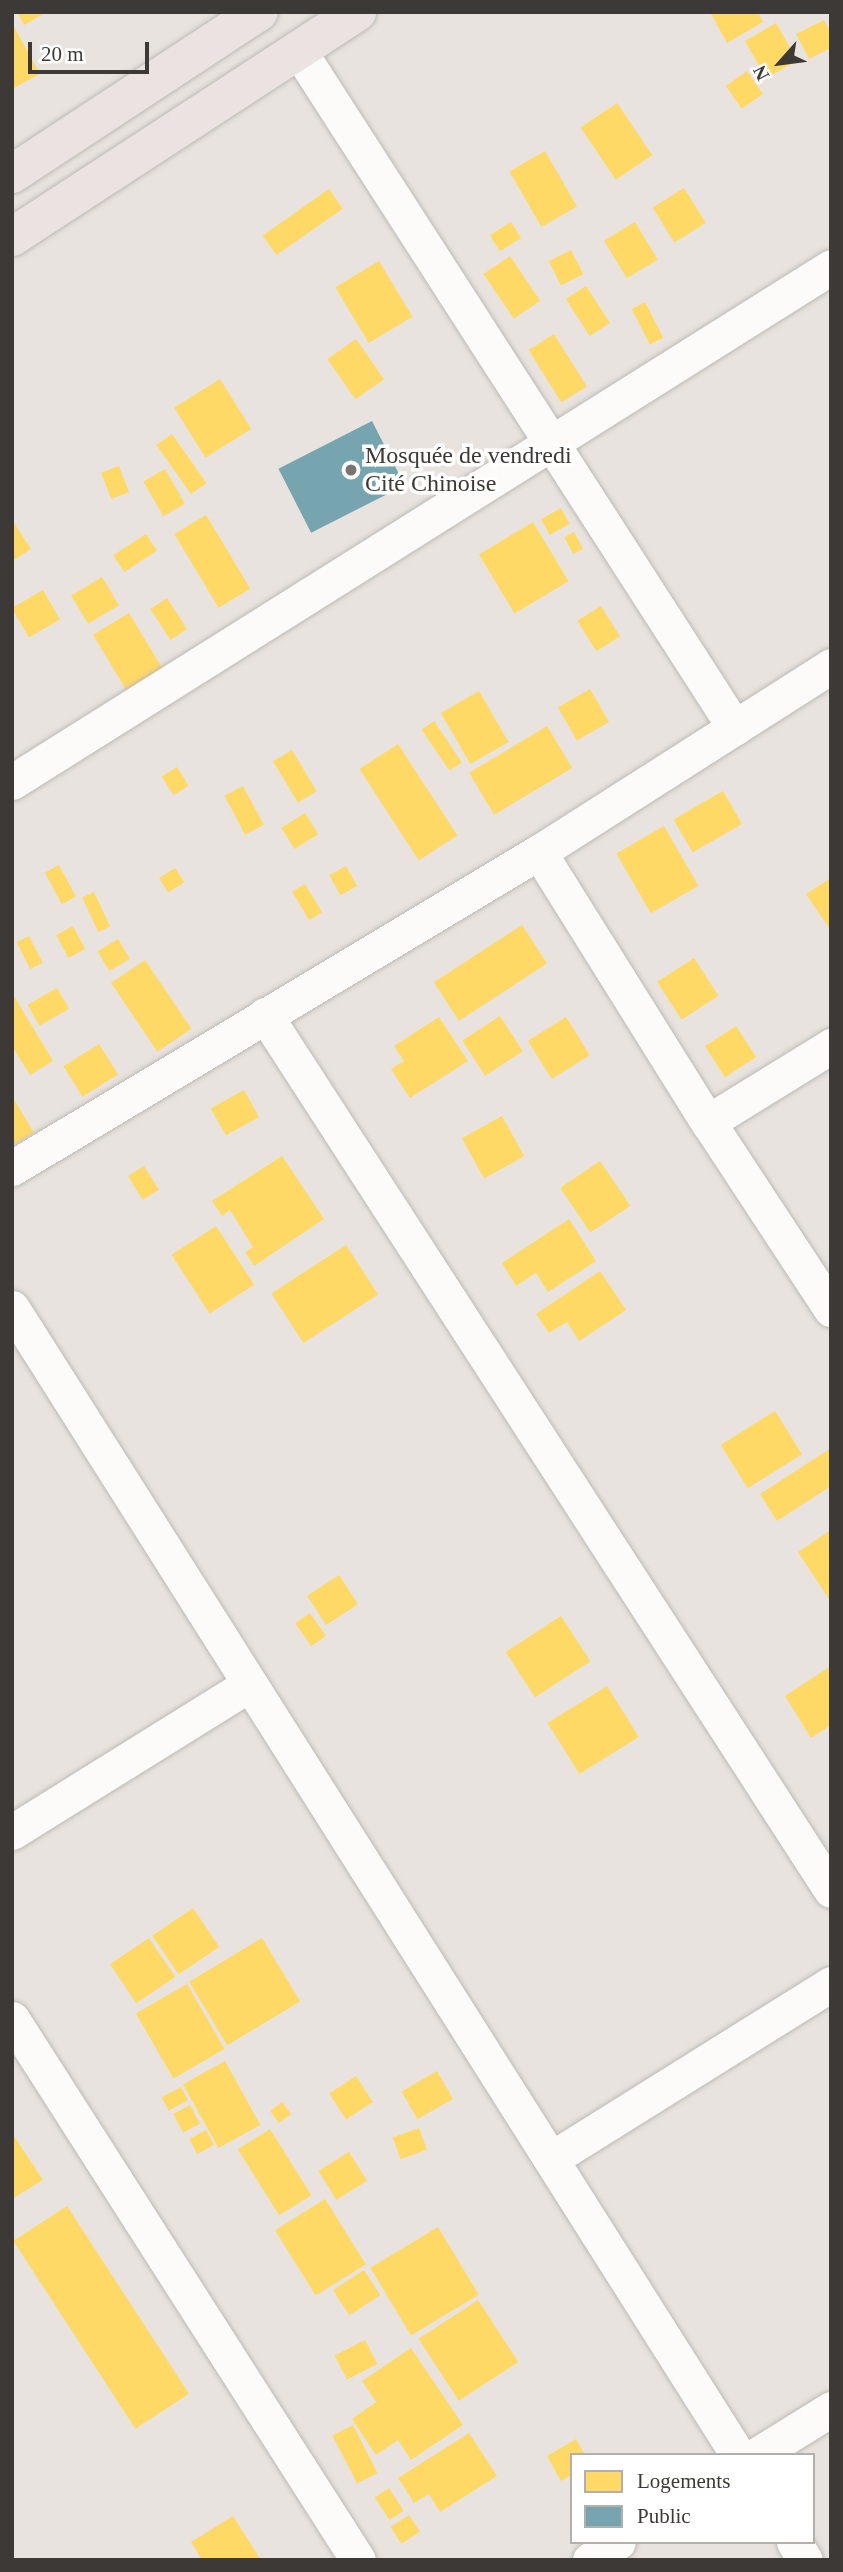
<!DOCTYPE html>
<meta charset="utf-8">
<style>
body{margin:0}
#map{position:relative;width:843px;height:2572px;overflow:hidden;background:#e8e3de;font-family:"Times New Roman",serif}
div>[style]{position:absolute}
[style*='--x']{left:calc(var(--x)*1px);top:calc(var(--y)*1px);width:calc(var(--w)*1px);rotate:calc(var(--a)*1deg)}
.homes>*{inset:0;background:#ffd966;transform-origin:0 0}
.public>*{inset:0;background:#76a5af;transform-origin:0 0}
.roads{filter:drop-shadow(0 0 2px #bdbab6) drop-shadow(0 0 2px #bdbab6)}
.minor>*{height:35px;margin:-17.5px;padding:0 17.5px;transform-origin:17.5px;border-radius:17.5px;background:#fcfbfa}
.primary>*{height:38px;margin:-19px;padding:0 19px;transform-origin:19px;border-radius:19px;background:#eae3e2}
.dots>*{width:19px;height:19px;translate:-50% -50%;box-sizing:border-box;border:4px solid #fff;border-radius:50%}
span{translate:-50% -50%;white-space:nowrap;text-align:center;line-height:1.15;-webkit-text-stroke:7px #fff;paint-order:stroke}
.poi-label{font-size:24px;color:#3d3936}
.left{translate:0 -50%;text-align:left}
.frame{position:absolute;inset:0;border:14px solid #3d3936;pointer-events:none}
.legend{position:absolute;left:570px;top:2453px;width:245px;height:91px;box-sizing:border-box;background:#fff;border:2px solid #b1b0af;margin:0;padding:9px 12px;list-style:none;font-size:21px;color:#3d3936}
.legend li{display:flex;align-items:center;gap:14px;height:35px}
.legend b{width:35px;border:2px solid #b1b0af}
.north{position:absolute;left:745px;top:28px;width:70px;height:70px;-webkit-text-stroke:5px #fff;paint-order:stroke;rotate:242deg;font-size:19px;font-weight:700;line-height:28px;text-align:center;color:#3d3936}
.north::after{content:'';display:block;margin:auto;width:24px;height:32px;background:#3d3936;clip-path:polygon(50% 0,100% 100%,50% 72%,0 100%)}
.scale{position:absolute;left:28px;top:42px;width:121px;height:32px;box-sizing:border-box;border:4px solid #3d3936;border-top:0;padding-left:9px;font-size:21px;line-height:24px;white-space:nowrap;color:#3d3936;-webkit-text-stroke:5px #fff;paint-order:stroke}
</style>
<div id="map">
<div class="homes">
<i style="clip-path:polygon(17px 12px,47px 12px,24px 25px)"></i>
<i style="clip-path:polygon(710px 12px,758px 12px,763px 22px,727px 43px)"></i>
<i style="clip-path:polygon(824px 20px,831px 33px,831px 48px,809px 59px,796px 34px)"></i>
<i style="clip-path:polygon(12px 23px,40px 74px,12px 89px)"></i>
<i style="left:776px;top:23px;width:43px;height:36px;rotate:60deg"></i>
<i style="left:747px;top:71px;width:28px;height:26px;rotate:55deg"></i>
<i style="left:617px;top:103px;width:63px;height:44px;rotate:56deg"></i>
<i style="left:545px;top:151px;width:64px;height:41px;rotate:60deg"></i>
<i style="left:684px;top:188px;width:41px;height:37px;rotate:58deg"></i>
<i style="left:329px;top:189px;width:24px;height:81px;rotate:55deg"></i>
<i style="left:511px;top:222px;width:19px;height:25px;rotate:58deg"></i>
<i style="left:635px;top:222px;width:44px;height:36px;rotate:59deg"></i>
<i style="left:571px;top:250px;width:27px;height:25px;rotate:63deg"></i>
<i style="left:510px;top:256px;width:54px;height:32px;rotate:56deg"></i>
<i style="left:379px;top:261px;width:65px;height:51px;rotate:59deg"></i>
<i style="left:586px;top:286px;width:44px;height:24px;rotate:57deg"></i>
<i style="left:645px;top:302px;width:40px;height:15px;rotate:63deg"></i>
<i style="left:554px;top:334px;width:62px;height:30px;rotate:58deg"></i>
<i style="left:356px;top:339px;width:49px;height:35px;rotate:55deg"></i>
<i style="left:220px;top:379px;width:59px;height:54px;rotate:58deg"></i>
<i style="left:172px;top:434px;width:60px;height:19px;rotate:55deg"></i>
<i style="left:119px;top:466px;width:28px;height:19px;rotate:69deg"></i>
<i style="left:165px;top:469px;width:40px;height:25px;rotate:60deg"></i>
<i style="left:561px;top:508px;width:18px;height:23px;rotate:61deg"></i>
<i style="left:206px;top:515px;width:86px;height:37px;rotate:59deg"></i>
<i style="left:533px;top:522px;width:69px;height:63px;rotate:59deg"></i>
<i style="clip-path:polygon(14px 523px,31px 549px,12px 561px,12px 524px)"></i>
<i style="left:574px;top:532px;width:19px;height:11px;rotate:62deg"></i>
<i style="left:146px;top:534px;width:20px;height:39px;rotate:57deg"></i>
<i style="left:102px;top:577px;width:33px;height:36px;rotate:59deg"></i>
<i style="left:43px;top:590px;width:34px;height:36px;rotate:60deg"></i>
<i style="left:167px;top:598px;width:37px;height:20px;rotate:57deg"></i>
<i style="left:601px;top:606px;width:36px;height:28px;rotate:58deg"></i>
<i style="left:129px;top:613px;width:66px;height:42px;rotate:59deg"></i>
<i style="left:590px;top:689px;width:38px;height:37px;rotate:60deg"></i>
<i style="left:479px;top:691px;width:59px;height:44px;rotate:60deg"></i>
<i style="left:434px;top:721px;width:50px;height:15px;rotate:56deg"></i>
<i style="left:547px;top:726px;width:49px;height:91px;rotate:59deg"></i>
<i style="left:398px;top:744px;width:109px;height:46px;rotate:57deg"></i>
<i style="left:292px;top:750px;width:48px;height:22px;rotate:59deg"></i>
<i style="left:177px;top:767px;width:22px;height:18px;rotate:58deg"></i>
<i style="left:243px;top:786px;width:44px;height:21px;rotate:62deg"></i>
<i style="left:723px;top:791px;width:38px;height:57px;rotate:60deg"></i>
<i style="left:305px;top:813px;width:25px;height:28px;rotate:58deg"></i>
<i style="left:664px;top:826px;width:69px;height:55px;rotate:60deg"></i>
<i style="left:59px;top:865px;width:36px;height:16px;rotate:62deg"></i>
<i style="left:346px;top:866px;width:23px;height:19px;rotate:61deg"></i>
<i style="left:175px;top:868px;width:17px;height:19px;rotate:57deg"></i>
<i style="clip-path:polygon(831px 878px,831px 931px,806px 894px)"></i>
<i style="left:305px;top:884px;width:33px;height:15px;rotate:59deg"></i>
<i style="left:94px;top:892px;width:38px;height:13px;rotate:65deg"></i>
<i style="left:522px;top:925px;width:46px;height:105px;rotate:57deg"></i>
<i style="left:73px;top:926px;width:26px;height:19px;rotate:62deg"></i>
<i style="left:29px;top:936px;width:30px;height:14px;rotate:63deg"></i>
<i style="left:118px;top:939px;width:23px;height:24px;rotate:59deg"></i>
<i style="left:694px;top:958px;width:45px;height:44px;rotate:57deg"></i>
<i style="left:145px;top:960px;width:83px;height:41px;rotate:56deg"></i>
<i style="left:57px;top:988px;width:24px;height:34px;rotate:60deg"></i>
<i style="clip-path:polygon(14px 996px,53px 1061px,30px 1075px,12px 1046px)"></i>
<i style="left:500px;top:1016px;width:42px;height:45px;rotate:57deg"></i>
<i style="clip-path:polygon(439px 1017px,468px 1061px,410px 1098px,391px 1069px,404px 1061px,394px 1046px)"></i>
<i style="left:566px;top:1017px;width:45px;height:45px;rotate:58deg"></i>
<i style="left:736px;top:1026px;width:37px;height:37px;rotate:57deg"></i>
<i style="left:99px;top:1044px;width:36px;height:42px;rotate:58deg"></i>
<i style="left:244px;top:1090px;width:31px;height:38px;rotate:61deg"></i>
<i style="clip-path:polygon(12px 1096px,34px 1133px,12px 1145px)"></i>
<i style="left:502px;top:1116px;width:46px;height:46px;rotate:61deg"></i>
<i style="clip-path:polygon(282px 1156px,324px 1219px,254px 1266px,245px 1252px,253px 1247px,230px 1210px,222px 1216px,212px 1201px)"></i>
<i style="left:600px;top:1161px;width:54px;height:48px;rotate:56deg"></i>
<i style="left:144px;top:1166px;width:28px;height:19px;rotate:58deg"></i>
<i style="clip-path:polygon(569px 1219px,596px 1261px,548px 1292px,536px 1273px,516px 1286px,502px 1263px)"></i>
<i style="left:216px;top:1226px;width:70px;height:53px;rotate:57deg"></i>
<i style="left:346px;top:1245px;width:59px;height:89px;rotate:57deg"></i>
<i style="clip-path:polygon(600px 1271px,626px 1310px,579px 1341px,567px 1322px,549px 1333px,536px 1314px)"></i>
<i style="left:775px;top:1411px;width:51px;height:64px;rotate:58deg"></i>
<i style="clip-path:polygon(831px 1448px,831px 1486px,777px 1521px,760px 1494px)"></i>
<i style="clip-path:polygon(831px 1530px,831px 1602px,798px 1552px)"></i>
<i style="left:339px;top:1575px;width:35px;height:38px;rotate:57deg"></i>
<i style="left:310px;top:1613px;width:28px;height:18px;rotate:55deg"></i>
<i style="left:561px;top:1616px;width:54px;height:66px;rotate:57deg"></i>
<i style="clip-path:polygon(831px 1666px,831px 1725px,811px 1738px,785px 1696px)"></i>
<i style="left:607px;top:1686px;width:60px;height:70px;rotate:58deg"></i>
<i style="left:193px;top:1908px;width:47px;height:49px;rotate:56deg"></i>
<i style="left:149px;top:1938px;width:47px;height:47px;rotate:56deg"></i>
<i style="left:262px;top:1938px;width:74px;height:85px;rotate:59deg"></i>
<i style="left:187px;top:1984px;width:75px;height:59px;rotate:60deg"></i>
<i style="left:225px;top:2061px;width:73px;height:48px;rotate:61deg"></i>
<i style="left:437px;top:2071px;width:32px;height:41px;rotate:60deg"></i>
<i style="left:356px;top:2076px;width:31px;height:32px;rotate:57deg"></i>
<i style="left:181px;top:2087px;width:15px;height:22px;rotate:62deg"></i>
<i style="left:282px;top:2102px;width:15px;height:15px;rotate:53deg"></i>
<i style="left:190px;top:2105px;width:21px;height:19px;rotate:62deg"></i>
<i style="left:419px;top:2128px;width:23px;height:28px;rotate:70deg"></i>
<i style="left:270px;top:2129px;width:78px;height:38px;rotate:58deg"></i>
<i style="left:206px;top:2130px;width:17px;height:19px;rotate:62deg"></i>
<i style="clip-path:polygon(12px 2133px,43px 2180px,12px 2199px)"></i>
<i style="left:349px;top:2152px;width:34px;height:36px;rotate:58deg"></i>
<i style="left:325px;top:2199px;width:77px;height:59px;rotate:58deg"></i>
<i style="left:67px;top:2206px;width:224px;height:64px;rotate:57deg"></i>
<i style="left:438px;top:2227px;width:79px;height:79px;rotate:59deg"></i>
<i style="left:364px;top:2270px;width:30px;height:37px;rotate:57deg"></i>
<i style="left:478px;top:2300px;width:74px;height:71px;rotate:57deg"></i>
<i style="left:365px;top:2340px;width:27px;height:34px;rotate:63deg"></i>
<i style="clip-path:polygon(411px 2348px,463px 2425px,411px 2460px,398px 2440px,376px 2455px,352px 2419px,376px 2402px,362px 2381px)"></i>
<i style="left:353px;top:2425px;width:54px;height:23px;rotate:63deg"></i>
<i style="clip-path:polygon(469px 2433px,497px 2476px,440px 2512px,429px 2494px,414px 2503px,398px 2478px)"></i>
<i style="clip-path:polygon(576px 2439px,585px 2455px,572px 2455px,572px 2475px,561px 2481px,547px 2456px)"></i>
<i style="left:389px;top:2488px;width:27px;height:17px;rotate:57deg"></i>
<i style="left:409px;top:2515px;width:20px;height:22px;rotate:57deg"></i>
<i style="clip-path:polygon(233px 2516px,261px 2560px,202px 2560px,191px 2542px)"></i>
</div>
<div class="public">
<i style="left:372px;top:421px;width:72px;height:105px;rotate:63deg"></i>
</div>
<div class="roads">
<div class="minor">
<i style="--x:299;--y:51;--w:805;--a:57.22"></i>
<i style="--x:12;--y:782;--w:967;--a:-32.16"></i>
<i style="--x:539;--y:852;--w:319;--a:58"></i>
<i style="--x:708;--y:1122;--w:224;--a:56.7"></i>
<i style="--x:265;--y:1015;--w:1042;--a:57.1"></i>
<i style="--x:708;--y:1122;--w:145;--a:-31.7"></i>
<i style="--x:12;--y:1168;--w:614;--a:-30.95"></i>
<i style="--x:539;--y:852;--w:346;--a:-32.5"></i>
<i style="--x:12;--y:1308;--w:1357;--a:57.67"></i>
<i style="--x:12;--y:1832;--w:280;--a:-31.9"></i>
<i style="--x:12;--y:2019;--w:642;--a:57.4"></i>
<i style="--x:551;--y:2159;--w:330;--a:-32"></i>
<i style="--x:757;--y:2455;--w:87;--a:-31.9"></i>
<i style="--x:794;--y:2542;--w:21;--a:59"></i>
<i style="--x:590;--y:2560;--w:33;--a:-33"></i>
</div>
<div class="primary">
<i style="--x:12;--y:174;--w:295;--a:-33.3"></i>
<i style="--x:12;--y:237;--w:412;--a:-33.1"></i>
</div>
</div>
<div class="dots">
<i style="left:351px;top:470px;background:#797471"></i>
</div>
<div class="poi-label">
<span class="left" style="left:365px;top:470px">Mosquée de vendredi<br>Cité Chinoise</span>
</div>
<div class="frame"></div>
<ul class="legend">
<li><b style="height:19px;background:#ffd966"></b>Logements</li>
<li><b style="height:19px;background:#76a5af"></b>Public</li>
</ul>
<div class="north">N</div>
<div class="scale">20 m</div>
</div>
